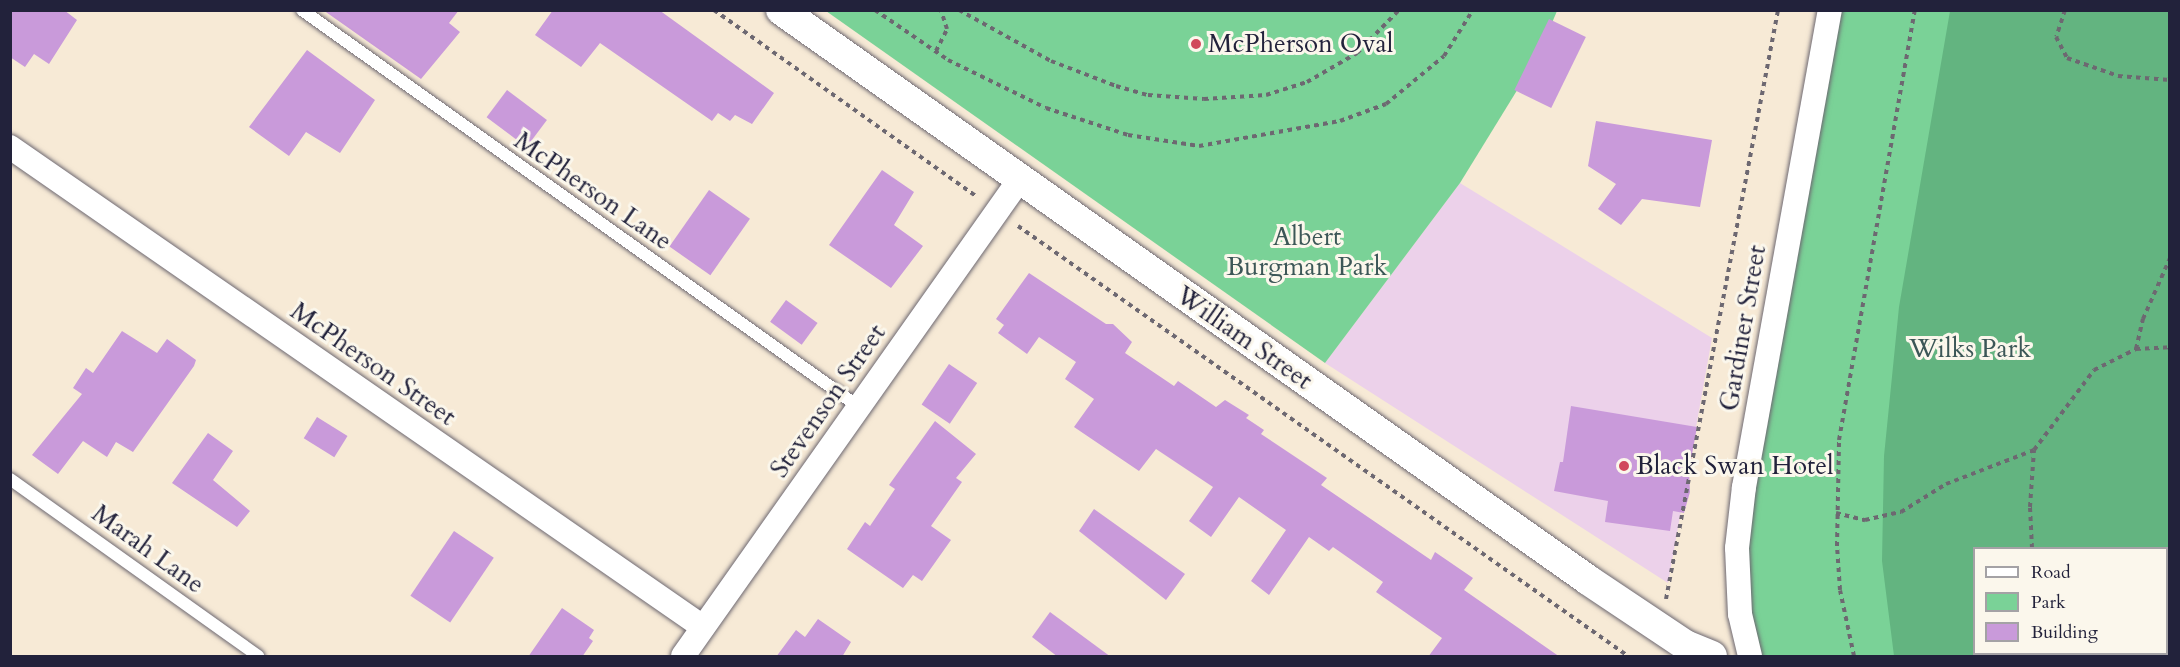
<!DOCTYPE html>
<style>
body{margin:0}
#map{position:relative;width:2180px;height:667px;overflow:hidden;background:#f7ead6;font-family:Cardo,serif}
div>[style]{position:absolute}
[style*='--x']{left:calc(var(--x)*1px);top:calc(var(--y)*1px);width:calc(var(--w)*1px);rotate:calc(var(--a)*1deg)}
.built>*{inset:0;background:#ecd1ea}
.green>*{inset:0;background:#7ad297}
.forest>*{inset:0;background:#63b480}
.building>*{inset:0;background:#c99ada;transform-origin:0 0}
.path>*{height:4px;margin-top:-2px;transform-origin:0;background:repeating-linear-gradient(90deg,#6d6871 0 4.5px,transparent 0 9px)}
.roads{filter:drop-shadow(0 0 2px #6d6871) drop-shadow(0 0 2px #6d6871)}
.service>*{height:12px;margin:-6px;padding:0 6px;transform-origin:6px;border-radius:6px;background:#fff}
.minor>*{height:24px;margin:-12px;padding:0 12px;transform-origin:12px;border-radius:12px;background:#fff}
.tertiary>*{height:30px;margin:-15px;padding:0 15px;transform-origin:15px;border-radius:15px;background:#fff}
.dots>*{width:16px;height:16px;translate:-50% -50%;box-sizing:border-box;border:3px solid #fbf7ec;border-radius:50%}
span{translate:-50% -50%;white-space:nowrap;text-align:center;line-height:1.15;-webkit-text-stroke:6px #fbf7ec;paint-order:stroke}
.poi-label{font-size:26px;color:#22223b}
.left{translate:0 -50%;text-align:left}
.street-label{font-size:26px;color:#22223b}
.park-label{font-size:26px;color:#3c5757}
.frame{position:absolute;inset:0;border:12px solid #22223b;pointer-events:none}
.legend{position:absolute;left:1973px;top:547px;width:195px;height:108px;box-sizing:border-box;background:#fbf7ec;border:2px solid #a4a2a5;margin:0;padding:8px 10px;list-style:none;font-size:18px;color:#22223b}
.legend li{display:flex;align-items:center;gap:12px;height:30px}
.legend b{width:30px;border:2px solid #a4a2a5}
</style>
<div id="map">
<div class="built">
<i style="clip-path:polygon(1460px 183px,1712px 338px,1668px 583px,1325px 363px)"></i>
</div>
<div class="green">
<i style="clip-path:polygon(826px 11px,1557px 11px,1537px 58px,1460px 183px,1325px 363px)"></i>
<i style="clip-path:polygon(evenodd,1830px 11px,2169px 11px,2169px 656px,1750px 656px,1740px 614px,1757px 408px,1830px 11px,1974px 548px,2166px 548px,2166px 654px,1974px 654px,1974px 548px)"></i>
</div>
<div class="forest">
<i style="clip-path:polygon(evenodd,1950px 11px,2169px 11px,2169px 656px,1894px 656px,1882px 561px,1884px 456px,1899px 307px,1950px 11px,1974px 548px,2166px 548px,2166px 654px,1974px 654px,1974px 548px)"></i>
</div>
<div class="building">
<i style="clip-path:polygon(10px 10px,64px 10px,77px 20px,49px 64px,34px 54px,25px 67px,10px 57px)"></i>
<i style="clip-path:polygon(323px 10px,459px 10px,449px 23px,460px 32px,421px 79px)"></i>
<i style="clip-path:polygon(553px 10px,659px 10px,774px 93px,752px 124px,735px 115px,730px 121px,718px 113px,712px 121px,600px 43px,581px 67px,535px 35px)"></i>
<i style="left:1549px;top:19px;width:41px;height:79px;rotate:26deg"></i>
<i style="clip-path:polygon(307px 50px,375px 100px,340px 153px,306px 132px,289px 156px,249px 127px)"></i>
<i style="left:507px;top:90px;width:50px;height:34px;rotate:37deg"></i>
<i style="clip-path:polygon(1596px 121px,1712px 140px,1700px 207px,1642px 199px,1621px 225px,1598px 209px,1616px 184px,1588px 166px)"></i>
<i style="clip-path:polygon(882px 170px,914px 192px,894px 225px,923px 246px,891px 288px,829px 245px)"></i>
<i style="left:709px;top:190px;width:50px;height:69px;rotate:35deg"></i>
<i style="clip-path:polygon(1029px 273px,1106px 324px,1113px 324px,1132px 342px,1125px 353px,1174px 386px,1178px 381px,1216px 407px,1225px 400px,1249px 415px,1246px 418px,1264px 430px,1261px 434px,1327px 478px,1321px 485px,1431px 560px,1435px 552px,1473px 578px,1464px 590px,1560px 657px,1428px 657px,1442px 638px,1376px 592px,1383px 582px,1333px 547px,1329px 551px,1309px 537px,1269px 595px,1251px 581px,1286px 530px,1239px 497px,1211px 537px,1189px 521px,1213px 487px,1156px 449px,1139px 471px,1074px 427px,1094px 399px,1065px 379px,1076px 362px,1039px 337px,1027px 354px,998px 333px,1004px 325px,996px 319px)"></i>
<i style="left:786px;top:300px;width:39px;height:27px;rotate:36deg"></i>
<i style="clip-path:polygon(122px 331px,157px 353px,167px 339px,196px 360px,194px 366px,133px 452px,116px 442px,107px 457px,83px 441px,58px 474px,32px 455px,82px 394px,73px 388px,86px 368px,93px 373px)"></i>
<i style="left:949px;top:364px;width:34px;height:49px;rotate:34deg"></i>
<i style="clip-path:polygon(1571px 406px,1697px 427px,1689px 471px,1690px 492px,1684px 513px,1673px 511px,1670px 531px,1605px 522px,1608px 501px,1554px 491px,1560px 462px,1563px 462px)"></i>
<i style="left:317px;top:417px;width:36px;height:25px;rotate:32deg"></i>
<i style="clip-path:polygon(935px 421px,976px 454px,956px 478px,962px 482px,931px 526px,951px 540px,922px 581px,913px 575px,903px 588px,847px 549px,865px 522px,870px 526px,895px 489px,889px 485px)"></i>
<i style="clip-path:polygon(208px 433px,233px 451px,213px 480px,250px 511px,237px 527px,172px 483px)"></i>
<i style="clip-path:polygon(1094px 509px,1185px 574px,1166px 600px,1079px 531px)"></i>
<i style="left:454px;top:531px;width:48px;height:78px;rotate:34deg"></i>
<i style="clip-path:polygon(562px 608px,594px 630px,589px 638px,593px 641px,582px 657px,528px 657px)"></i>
<i style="clip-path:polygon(1050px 612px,1111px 657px,1058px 657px,1032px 637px)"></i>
<i style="clip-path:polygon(818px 619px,851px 642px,842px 657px,776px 657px,796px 630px,805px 637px)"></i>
</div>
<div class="path">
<i style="--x:714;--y:10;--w:321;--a:35.4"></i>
<i style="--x:875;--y:10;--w:88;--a:34.4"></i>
<i style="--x:948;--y:60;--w:109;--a:26.1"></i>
<i style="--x:1046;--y:108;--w:86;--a:18.2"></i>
<i style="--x:1128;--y:135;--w:72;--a:8.8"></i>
<i style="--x:1199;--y:146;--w:143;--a:-10.1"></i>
<i style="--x:1340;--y:121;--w:49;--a:-20.3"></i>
<i style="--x:1386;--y:104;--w:75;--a:-39.6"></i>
<i style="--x:1444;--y:56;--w:54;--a:-57.8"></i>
<i style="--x:959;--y:10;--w:105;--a:29"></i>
<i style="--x:1051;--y:61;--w:70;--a:21"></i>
<i style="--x:1116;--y:86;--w:33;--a:16"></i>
<i style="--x:1148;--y:95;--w:56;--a:4.1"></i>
<i style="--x:1204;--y:99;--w:62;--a:-3.7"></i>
<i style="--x:1266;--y:95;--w:43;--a:-17.6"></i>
<i style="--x:1307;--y:82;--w:58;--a:-30.1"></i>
<i style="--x:1357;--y:53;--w:60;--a:-45.7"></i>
<i style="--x:2065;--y:10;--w:28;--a:108"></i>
<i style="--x:2056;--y:37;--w:24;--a:62"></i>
<i style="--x:2067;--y:58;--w:54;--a:19.4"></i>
<i style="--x:2118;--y:76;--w:52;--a:4.4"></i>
<i style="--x:936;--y:51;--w:25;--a:-63"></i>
<i style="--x:947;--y:29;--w:20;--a:-108"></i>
<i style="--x:1018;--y:226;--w:746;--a:35.18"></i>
<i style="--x:2136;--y:349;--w:31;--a:-77"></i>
<i style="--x:2143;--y:319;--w:67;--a:-66.1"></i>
<i style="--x:1836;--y:513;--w:30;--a:14"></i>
<i style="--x:1865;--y:520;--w:37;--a:-13"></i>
<i style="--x:1901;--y:512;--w:53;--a:-31.9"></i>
<i style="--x:1946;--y:484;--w:94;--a:-21.1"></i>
<i style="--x:2034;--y:450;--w:100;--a:-53.1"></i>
<i style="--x:2094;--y:370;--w:47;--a:-26.6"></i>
<i style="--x:2136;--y:349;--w:34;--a:-3"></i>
<i style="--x:2032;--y:548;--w:41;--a:-92.8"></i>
<i style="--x:2030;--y:507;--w:57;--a:-86"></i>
<i style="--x:1666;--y:599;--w:600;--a:-79.23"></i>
<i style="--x:2053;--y:654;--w:2;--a:63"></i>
<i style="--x:1854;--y:656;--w:67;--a:-102"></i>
<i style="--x:1840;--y:590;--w:44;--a:-93.9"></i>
<i style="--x:1837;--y:546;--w:106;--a:-88.9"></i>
<i style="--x:1839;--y:440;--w:437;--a:-80"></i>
</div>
<div class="roads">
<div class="service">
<i style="--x:302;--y:10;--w:684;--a:35.48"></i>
<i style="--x:10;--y:479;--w:305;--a:35.5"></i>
</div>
<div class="minor">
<i style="--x:10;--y:147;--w:843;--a:34.71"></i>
<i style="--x:683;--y:656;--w:584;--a:-54.76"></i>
<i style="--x:1750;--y:656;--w:43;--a:-103.4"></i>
<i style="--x:1740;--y:614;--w:66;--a:-92.6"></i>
<i style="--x:1737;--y:548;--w:61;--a:-83.5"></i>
<i style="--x:1744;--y:487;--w:485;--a:-79.8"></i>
</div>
<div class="tertiary">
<i style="--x:781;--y:10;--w:988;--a:35.23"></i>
<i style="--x:1588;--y:580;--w:117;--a:33.8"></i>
<i style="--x:1685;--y:645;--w:29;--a:22"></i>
</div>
</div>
<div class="dots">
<i style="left:1196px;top:44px;background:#d1495b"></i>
<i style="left:1624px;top:466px;background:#d1495b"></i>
</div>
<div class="poi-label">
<span class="left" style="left:1208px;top:44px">McPherson Oval</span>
<span class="left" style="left:1636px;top:466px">Black Swan Hotel</span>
</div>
<div class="street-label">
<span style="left:593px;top:191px;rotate:35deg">McPherson Lane</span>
<span style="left:1743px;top:328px;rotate:-80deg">Gardiner Street</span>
<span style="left:1244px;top:338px;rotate:35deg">William Street</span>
<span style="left:373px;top:364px;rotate:35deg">McPherson Street</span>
<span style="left:828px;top:401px;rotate:-55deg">Stevenson Street</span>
<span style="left:148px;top:549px;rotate:36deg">Marah Lane</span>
</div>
<div class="park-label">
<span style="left:1307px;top:252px">Albert<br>Burgman Park</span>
<span style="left:1970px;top:349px">Wilks Park</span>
</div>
<div class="frame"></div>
<ul class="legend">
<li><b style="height:8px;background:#fff"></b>Road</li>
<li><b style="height:16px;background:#7ad297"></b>Park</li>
<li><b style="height:16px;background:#c99ada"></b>Building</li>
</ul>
</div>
